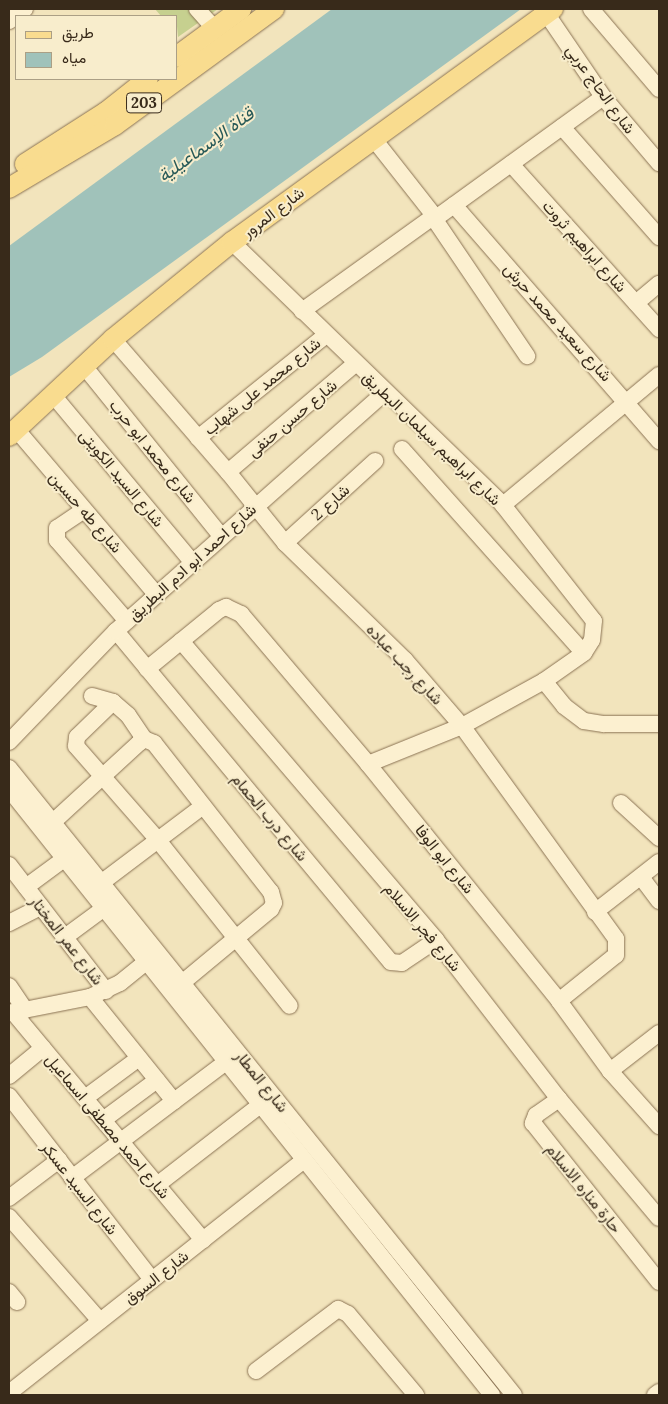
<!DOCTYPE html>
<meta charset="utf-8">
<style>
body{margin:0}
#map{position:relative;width:668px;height:1404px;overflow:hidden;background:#f2e4bc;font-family:Lora,Vazirmatn,serif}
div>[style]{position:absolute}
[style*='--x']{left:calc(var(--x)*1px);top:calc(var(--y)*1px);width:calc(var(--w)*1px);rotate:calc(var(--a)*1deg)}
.green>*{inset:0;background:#c6d08f}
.water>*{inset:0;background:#a0c2ba}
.roads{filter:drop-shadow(0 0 1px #8b7354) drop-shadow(0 0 1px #8b7354)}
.minor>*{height:16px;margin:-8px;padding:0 8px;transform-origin:8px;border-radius:8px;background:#fcf0d0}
.major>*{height:20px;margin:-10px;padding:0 10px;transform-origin:10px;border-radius:10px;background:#f9dc8f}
span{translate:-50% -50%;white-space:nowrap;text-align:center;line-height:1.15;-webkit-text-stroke:4px #f8edcc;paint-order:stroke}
.shield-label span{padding:1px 4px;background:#f8edcc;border:1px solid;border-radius:4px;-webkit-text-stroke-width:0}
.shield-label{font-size:15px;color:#382a1a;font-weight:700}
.street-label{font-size:16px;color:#382a1a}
.water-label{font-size:18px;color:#285a58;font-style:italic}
.frame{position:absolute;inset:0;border:10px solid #382a1a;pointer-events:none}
.legend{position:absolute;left:15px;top:15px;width:162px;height:65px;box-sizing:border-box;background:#f8edcc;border:1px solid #ab9f85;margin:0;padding:6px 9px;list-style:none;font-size:15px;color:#382a1a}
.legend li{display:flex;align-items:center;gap:10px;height:25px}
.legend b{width:25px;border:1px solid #ab9f85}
</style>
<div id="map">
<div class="green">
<i style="clip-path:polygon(155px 9px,218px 9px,178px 37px,176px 16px,161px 16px)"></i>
</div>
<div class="water">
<i style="clip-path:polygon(332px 9px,521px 9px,42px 357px,9px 377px,9px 246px)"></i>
</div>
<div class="roads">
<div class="minor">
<i style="--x:197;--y:9;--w:24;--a:48"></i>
<i style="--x:591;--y:9;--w:105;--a:49.6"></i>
<i style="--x:546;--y:13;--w:102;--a:55.8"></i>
<i style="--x:603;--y:97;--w:87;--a:49.7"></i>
<i style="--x:9;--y:21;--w:20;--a:-37"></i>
<i style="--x:562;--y:127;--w:147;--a:48.6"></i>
<i style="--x:373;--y:138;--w:102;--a:51.8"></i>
<i style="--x:436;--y:218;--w:206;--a:-35.9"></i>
<i style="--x:511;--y:164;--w:222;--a:48.1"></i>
<i style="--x:454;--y:205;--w:313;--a:49"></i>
<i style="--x:232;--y:242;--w:378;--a:44.1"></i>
<i style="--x:503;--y:505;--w:147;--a:51.9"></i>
<i style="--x:594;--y:621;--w:19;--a:96"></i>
<i style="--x:592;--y:640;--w:15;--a:122"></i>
<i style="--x:584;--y:653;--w:49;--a:145"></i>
<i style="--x:544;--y:681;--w:94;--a:151.2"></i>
<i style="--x:462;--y:726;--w:101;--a:158"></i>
<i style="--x:636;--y:303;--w:30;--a:-40"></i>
<i style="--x:302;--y:311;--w:161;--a:-35.7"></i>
<i style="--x:433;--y:217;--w:168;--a:55.9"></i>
<i style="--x:113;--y:339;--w:176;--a:49.2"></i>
<i style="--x:228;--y:472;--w:91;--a:51.2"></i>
<i style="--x:285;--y:543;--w:168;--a:44.3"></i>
<i style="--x:405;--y:660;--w:87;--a:49.2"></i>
<i style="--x:462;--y:726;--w:263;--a:54.1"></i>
<i style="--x:616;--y:939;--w:16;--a:90"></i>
<i style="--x:616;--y:955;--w:73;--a:141.1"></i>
<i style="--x:84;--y:366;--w:218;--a:51.1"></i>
<i style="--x:53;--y:395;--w:217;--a:50.2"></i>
<i style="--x:16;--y:429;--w:216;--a:49.7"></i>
<i style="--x:198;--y:438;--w:164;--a:-38.8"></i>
<i style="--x:402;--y:449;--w:273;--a:48.3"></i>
<i style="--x:228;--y:472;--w:168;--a:-40.4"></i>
<i style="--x:503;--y:505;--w:203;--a:-39.8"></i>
<i style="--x:84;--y:510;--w:32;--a:146"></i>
<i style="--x:57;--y:528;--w:12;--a:90"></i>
<i style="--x:57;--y:540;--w:107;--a:49.2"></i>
<i style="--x:285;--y:543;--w:122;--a:-42.3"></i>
<i style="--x:116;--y:631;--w:430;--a:50.3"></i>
<i style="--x:391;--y:962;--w:11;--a:5"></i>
<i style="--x:402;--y:963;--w:41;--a:-34.1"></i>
<i style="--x:181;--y:641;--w:393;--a:49.5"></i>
<i style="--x:436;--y:940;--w:201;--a:52.3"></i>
<i style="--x:559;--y:1099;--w:155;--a:50"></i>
<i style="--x:147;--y:669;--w:93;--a:-39.3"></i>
<i style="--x:219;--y:610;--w:8;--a:-23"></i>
<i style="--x:226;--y:607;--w:17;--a:25"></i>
<i style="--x:241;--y:614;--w:197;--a:49.7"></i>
<i style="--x:368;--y:764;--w:304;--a:51.1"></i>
<i style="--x:559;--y:1001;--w:87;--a:53.9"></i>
<i style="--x:610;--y:1071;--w:74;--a:48.3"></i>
<i style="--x:544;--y:681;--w:32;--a:51"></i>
<i style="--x:564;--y:706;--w:25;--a:37"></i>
<i style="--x:584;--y:721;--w:20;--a:9"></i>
<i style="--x:604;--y:724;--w:55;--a:0"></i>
<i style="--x:92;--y:696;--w:22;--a:16"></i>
<i style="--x:113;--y:702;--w:20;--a:41"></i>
<i style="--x:128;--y:715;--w:29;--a:56"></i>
<i style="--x:113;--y:702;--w:50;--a:135.8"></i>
<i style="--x:77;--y:737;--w:9;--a:96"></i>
<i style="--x:76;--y:746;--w:123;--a:48.9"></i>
<i style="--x:157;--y:839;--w:213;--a:51.5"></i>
<i style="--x:9;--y:742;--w:154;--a:-46.1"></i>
<i style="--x:116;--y:631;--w:360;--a:-41.6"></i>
<i style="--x:9;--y:768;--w:805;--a:51.15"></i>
<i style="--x:9;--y:789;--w:775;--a:51.44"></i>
<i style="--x:621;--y:803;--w:52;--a:42.6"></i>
<i style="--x:53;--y:822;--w:117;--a:-42.6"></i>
<i style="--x:139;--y:743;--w:6;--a:-39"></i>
<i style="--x:144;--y:739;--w:11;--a:22"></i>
<i style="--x:154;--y:743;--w:189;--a:51.9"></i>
<i style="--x:271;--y:892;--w:11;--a:75"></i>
<i style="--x:274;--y:903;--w:7;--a:117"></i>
<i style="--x:271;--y:909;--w:116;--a:140.3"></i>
<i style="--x:9;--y:865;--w:159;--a:52.4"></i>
<i style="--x:641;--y:877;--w:30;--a:53"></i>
<i style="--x:101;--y:883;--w:128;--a:-37"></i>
<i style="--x:26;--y:887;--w:47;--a:-36.4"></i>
<i style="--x:595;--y:912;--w:81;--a:-38"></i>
<i style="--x:9;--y:923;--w:36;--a:-27"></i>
<i style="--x:65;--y:937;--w:47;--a:-36.4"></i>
<i style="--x:9;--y:986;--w:29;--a:56"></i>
<i style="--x:90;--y:997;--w:134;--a:51.1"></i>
<i style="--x:13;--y:1012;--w:297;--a:50.2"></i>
<i style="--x:9;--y:1013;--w:83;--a:-11.2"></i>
<i style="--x:90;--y:997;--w:33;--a:-25"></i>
<i style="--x:120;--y:983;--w:33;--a:-39"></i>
<i style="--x:610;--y:1071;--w:62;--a:-37.8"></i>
<i style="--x:9;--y:1076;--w:44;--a:-39.5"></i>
<i style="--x:9;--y:1096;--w:233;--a:52.1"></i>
<i style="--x:85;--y:1098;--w:67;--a:-36.5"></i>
<i style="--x:559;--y:1099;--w:28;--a:145"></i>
<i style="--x:536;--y:1115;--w:9;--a:111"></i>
<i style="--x:533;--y:1123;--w:203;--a:51.6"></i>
<i style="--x:103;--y:1120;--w:67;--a:-36.5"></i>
<i style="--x:72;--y:1178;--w:193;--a:-37"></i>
<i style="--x:157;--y:1185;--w:130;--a:-37.8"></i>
<i style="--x:9;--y:1198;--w:63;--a:-37.2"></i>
<i style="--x:9;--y:1217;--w:138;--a:48.8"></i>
<i style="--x:9;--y:1292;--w:13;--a:51"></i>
<i style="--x:256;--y:1371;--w:103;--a:-37.1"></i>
<i style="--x:338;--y:1309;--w:11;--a:27"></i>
<i style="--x:348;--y:1314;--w:106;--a:50"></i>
<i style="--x:9;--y:1393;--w:376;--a:-38.3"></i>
<i style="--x:655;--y:1395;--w:5;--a:-37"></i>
</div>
<div class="major">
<i style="--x:176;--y:57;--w:81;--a:-36.4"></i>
<i style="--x:25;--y:164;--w:96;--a:-32.7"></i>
<i style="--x:106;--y:112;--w:53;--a:-38.2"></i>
<i style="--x:9;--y:188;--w:123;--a:-30.7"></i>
<i style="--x:115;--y:125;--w:197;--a:-36.1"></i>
<i style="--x:9;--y:436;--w:142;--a:-43"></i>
<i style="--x:113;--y:339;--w:154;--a:-39.2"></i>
<i style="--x:232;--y:242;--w:397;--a:-36"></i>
</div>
</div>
<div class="shield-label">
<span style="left:144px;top:103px">203</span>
</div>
<div class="street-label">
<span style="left:601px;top:89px;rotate:54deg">شارع الحاج عربي</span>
<span style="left:273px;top:212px;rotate:-37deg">شارع المرور</span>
<span style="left:585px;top:246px;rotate:48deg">شارع ابراهيم ثروت</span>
<span style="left:558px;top:322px;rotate:48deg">شارع سعيد محمد حرش</span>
<span style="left:262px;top:386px;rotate:-39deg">شارع محمد على شهاب</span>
<span style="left:292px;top:418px;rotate:-40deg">شارع حسن حنفى</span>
<span style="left:432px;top:438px;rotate:44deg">شارع ابراهيم سيلمان البطريق</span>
<span style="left:153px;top:451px;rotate:51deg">شارع محمد ابو حرب</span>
<span style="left:122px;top:478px;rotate:50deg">شارع السيد الكويتى</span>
<span style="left:330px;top:502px;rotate:-42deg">شارع 2</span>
<span style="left:86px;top:512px;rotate:49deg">شارع طه حسين</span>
<span style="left:192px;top:562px;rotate:-42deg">شارع احمد ابو ادم البطريق</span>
<span style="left:405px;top:664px;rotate:47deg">شارع رجب عباده</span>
<span style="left:270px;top:817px;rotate:50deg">شارع درب الحمام</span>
<span style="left:445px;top:859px;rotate:51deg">شارع ابو الوفا</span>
<span style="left:423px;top:927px;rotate:50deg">شارع فجر الاسلام</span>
<span style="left:67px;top:940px;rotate:52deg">شارع عمر المختار</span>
<span style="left:262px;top:1081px;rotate:51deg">شارع المطار</span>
<span style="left:108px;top:1126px;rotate:50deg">شارع احمد مصطفى اسماعيل</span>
<span style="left:80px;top:1188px;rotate:52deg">شارع السيد عسكر</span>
<span style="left:584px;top:1188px;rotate:51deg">حارة مناره الاسلام</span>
<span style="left:156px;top:1277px;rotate:-38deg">شارع السوق</span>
</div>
<div class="water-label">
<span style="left:206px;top:145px;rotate:-36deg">قناة الإسماعيلية</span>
</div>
<div class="frame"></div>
<ul class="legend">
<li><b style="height:6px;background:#f9dc8f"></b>طريق</li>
<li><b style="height:14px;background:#a0c2ba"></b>مياه</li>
</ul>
</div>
